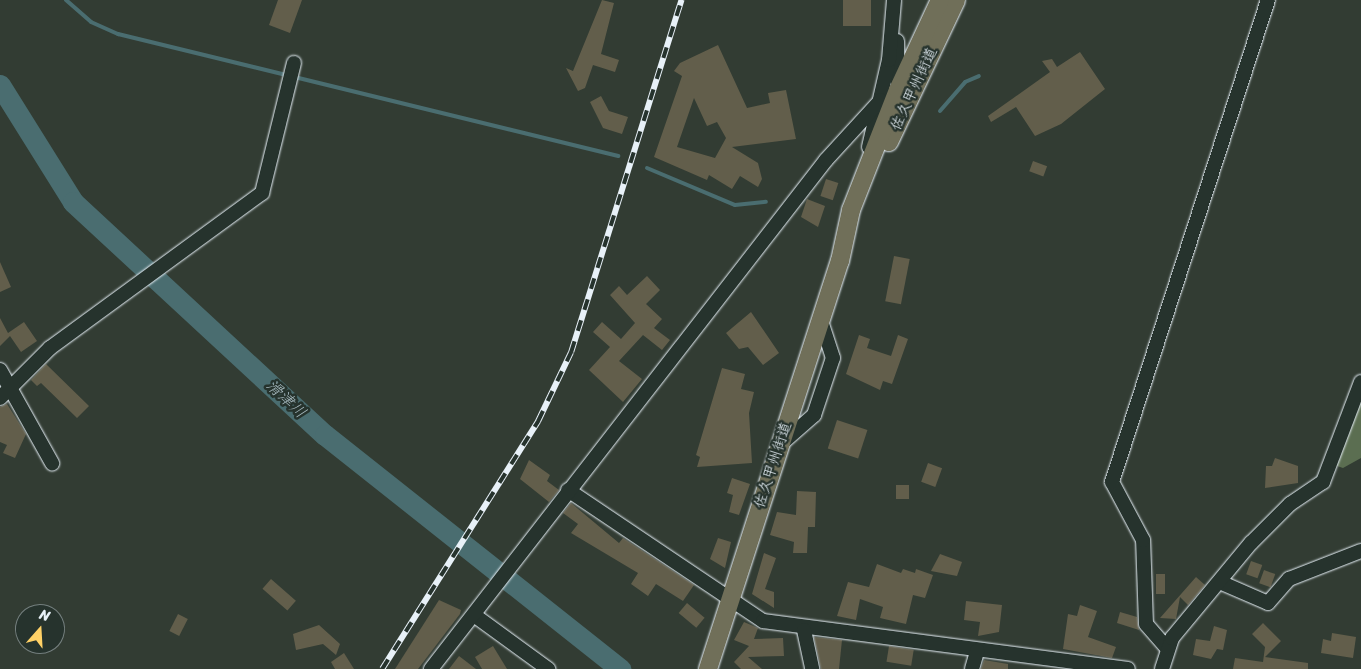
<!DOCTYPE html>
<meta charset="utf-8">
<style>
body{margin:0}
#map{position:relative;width:1361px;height:669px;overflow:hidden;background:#323c33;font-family:Sriracha,"Klee One",sans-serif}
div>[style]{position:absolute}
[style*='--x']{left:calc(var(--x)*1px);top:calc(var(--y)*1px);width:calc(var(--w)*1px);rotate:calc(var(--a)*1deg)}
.green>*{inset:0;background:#5b6e51}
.stream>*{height:4px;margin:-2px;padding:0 2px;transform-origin:2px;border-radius:2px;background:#4a6d70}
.river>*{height:21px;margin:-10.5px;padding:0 10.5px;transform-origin:10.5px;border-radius:10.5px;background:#4a6d70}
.building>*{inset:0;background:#625e4b;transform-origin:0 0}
.roads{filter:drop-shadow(0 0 1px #e8f1f8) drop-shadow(0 0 1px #e8f1f8)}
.minor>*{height:14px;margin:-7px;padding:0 7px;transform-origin:7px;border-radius:7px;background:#26332d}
.major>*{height:18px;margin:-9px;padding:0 9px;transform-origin:9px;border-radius:9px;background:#706f59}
.rail>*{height:5.5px;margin-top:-2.75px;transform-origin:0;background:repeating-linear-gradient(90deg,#26332d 0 11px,#e8f1f8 0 22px);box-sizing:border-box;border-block:1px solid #e8f1f8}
span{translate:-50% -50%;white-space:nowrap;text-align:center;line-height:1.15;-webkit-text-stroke:5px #26332d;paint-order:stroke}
.street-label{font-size:15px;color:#e8f1f8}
.water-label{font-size:16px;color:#a9bcc2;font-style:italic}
.north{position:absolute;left:15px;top:604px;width:50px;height:50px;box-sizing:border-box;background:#26332d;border:1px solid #747f7e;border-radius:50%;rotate:19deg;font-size:14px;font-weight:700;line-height:20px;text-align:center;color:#e8f1f8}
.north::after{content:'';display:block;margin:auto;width:18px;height:22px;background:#ffd166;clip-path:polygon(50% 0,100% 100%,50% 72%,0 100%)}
</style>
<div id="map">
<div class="green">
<i style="clip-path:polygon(1361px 390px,1361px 458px,1343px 468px,1334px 465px)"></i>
</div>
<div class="stream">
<i style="--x:66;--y:0;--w:33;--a:41"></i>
<i style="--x:91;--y:22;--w:30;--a:24"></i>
<i style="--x:118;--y:34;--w:515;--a:13.71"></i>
<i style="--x:940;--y:111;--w:38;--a:-49"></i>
<i style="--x:965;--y:82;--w:15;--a:-23"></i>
<i style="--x:647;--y:168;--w:95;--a:22.8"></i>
<i style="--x:735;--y:205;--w:31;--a:-6"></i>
</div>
<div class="river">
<i style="--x:0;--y:85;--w:138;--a:58"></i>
<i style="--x:73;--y:202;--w:343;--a:42.8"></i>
<i style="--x:325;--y:435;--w:377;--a:38.4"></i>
</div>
<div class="building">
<i style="clip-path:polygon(278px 0,302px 0,290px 33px,269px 25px)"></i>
<i style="clip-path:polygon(602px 0,614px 3px,601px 54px,619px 60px,615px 72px,593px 65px,585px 88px,578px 91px,566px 68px,573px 71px)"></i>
<i style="left:843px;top:0;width:28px;height:26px"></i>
<i style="clip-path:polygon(evenodd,718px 45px,747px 108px,770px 103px,768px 93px,786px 90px,796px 139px,732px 147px,758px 163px,762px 179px,758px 187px,740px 176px,732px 189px,709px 175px,707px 180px,654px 157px,682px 76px,674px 71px,680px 63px,718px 45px,694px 98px,707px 126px,717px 122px,726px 138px,715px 158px,677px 147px,694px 98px)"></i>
<i style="clip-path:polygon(1080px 52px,1105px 89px,1061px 124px,1035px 136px,1016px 107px,991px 122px,988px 116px,1050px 72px,1042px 61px,1052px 59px,1057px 67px)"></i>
<i style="clip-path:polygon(601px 96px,609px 111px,628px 117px,622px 134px,603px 128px,590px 102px)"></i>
<i style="left:1033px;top:161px;width:15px;height:11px;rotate:20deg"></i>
<i style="left:826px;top:179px;width:13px;height:18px;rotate:18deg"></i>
<i style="clip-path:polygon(807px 199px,825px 206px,818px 227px,801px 217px)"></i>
<i style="left:894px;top:256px;width:16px;height:46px;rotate:11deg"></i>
<i style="clip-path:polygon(0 262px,11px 287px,0 292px)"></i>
<i style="clip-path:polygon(647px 276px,660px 290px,646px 304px,662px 319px,654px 328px,670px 340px,662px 350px,643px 335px,619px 361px,642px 379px,623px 402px,589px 370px,610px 347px,593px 332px,602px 322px,621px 339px,635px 323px,610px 295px,619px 286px,627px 295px)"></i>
<i style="clip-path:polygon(751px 312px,779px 353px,763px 365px,748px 347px,739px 349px,726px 333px)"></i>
<i style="clip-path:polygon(0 318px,8px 333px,24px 322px,37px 341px,21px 352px,10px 336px,0 346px)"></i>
<i style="clip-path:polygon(859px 335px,870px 339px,867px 348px,891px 356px,898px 335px,908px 339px,892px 384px,883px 381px,880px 390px,846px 374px)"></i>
<i style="clip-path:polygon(46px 364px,89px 406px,77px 418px,41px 383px,37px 386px,31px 380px)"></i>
<i style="clip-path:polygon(722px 368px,745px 374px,741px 389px,754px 392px,749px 413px,752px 463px,697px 467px,700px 457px,696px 455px)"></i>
<i style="clip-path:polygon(7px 404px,26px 434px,15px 458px,3px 453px,7px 445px,0 442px,0 407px)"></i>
<i style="left:837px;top:420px;width:32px;height:30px;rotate:18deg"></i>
<i style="clip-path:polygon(1275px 458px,1298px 466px,1298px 483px,1265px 488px,1266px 466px,1272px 466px)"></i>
<i style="clip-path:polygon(529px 460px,550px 475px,547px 481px,559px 490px,549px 502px,520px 479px)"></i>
<i style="left:928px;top:463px;width:15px;height:20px;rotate:20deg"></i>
<i style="clip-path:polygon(732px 478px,750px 484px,739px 515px,729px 512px,733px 495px,727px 493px)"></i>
<i style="left:896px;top:485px;width:13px;height:14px"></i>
<i style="clip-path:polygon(797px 491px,816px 492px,815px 527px,808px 527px,807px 553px,793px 553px,794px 542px,770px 535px,777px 512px,796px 515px)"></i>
<i style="clip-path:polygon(571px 503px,619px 543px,623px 538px,694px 585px,683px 601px,656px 584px,648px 596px,631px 584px,638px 573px,571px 533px,578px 524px,563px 513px)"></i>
<i style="clip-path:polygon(718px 538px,731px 542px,725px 568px,710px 559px)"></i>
<i style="clip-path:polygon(764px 553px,776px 558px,765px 589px,774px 592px,774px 608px,752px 594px)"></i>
<i style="clip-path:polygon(940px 554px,962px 562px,957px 576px,931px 571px)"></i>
<i style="left:1251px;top:561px;width:12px;height:14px;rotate:20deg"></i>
<i style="clip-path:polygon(877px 564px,901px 573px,903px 569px,915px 573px,916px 569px,933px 575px,925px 598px,913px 595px,906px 624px,880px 618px,883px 607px,860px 599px,856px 620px,837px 616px,848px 582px,869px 587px)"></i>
<i style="left:1264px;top:570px;width:12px;height:14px;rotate:20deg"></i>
<i style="left:1156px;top:574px;width:9px;height:20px"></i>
<i style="clip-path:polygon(1196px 577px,1205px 585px,1188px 605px,1180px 597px,1176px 619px,1160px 618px)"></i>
<i style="left:271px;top:579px;width:33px;height:13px;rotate:41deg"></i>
<i style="clip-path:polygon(439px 600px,461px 610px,460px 614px,418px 669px,395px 669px)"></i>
<i style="clip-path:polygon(966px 601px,1002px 605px,999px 632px,978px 636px,980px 622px,964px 620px)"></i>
<i style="left:687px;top:603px;width:23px;height:13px;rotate:40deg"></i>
<i style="clip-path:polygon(1080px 605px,1097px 611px,1088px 637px,1116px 647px,1112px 658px,1063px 649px,1068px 614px,1077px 616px)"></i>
<i style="clip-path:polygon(1120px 612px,1137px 617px,1139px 630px,1117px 623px)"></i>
<i style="left:178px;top:614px;width:11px;height:19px;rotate:27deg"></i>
<i style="clip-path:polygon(744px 622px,758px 628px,754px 639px,783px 638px,784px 656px,748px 657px,762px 669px,741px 669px,734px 662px,749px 646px,734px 640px)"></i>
<i style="clip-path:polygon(1263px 623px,1281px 641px,1265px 657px,1308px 663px,1308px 669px,1233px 669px,1235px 658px,1263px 662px,1265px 647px,1252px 634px)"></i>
<i style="clip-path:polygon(319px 625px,340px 644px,336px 655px,323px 644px,296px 650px,293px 634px)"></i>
<i style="clip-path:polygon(1214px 626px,1227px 630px,1223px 650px,1217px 649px,1211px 659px,1193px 655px,1196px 639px,1210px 641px)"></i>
<i style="clip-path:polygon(1332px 633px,1356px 637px,1353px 658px,1321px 653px,1323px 639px,1331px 641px)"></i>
<i style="clip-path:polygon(814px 637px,842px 640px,839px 669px,821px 669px)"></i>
<i style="clip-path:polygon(493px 646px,507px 669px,482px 669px,475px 657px)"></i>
<i style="left:889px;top:646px;width:25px;height:16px;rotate:9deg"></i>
<i style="clip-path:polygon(344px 653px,354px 669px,335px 669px,331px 662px)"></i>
<i style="clip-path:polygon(459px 656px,476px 669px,449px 669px)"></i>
<i style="clip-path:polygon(984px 660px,1008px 664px,1008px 669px,981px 669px)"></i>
</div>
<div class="roads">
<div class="minor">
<i style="--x:897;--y:41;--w:46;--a:88.8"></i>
<i style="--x:869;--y:147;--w:89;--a:-77.1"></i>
<i style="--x:889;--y:60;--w:60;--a:-85.2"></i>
<i style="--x:0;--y:370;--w:107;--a:60.8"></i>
<i style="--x:0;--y:398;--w:71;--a:-45"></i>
<i style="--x:50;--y:348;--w:263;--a:-36.2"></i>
<i style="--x:262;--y:193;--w:134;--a:-76.2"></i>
<i style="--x:781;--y:444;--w:44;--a:-41.3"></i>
<i style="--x:814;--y:415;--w:60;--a:-71.6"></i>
<i style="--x:833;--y:358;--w:40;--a:-108"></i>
<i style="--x:568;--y:490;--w:235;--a:33.9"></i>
<i style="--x:763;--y:621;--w:368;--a:7.5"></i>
<i style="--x:1222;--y:583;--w:50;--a:23.5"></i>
<i style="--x:1268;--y:603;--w:32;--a:-49"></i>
<i style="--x:1289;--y:579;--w:77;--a:-21.3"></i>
<i style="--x:474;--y:615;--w:92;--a:36.1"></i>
<i style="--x:804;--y:630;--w:40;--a:78"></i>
<i style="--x:1166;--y:647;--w:30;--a:-131"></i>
<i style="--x:1146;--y:624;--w:84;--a:-92"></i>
<i style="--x:1143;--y:540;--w:66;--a:-118.1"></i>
<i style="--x:1112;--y:482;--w:507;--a:-72.07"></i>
<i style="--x:431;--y:669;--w:644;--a:-52.19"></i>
<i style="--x:826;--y:160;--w:81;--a:-47.5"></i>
<i style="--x:972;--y:669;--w:19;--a:-74"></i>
<i style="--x:1162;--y:669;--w:33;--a:-72"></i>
<i style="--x:1172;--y:638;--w:124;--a:-50.3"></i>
<i style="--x:1251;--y:543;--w:55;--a:-45"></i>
<i style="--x:1290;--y:504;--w:40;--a:-34"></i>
<i style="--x:1323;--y:482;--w:107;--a:-69.2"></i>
</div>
<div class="major">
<i style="--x:889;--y:142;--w:157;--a:-64.7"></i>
<i style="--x:708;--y:669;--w:429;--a:-72.1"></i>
<i style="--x:840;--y:261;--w:52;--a:-77.8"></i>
<i style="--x:851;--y:210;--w:129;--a:-68.6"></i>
<i style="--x:898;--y:90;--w:99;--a:-65"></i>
</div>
</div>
<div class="rail">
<i style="--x:382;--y:669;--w:293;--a:-57.8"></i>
<i style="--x:538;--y:421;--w:76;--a:-64.4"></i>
<i style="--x:571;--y:352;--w:369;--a:-72.6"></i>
</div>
<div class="street-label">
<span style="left:914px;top:89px;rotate:-65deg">佐久甲州街道</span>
<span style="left:773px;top:465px;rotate:-72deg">佐久甲州街道</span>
</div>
<div class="water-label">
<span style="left:286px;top:399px;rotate:43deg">滑津川</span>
</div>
<div class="north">N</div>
</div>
